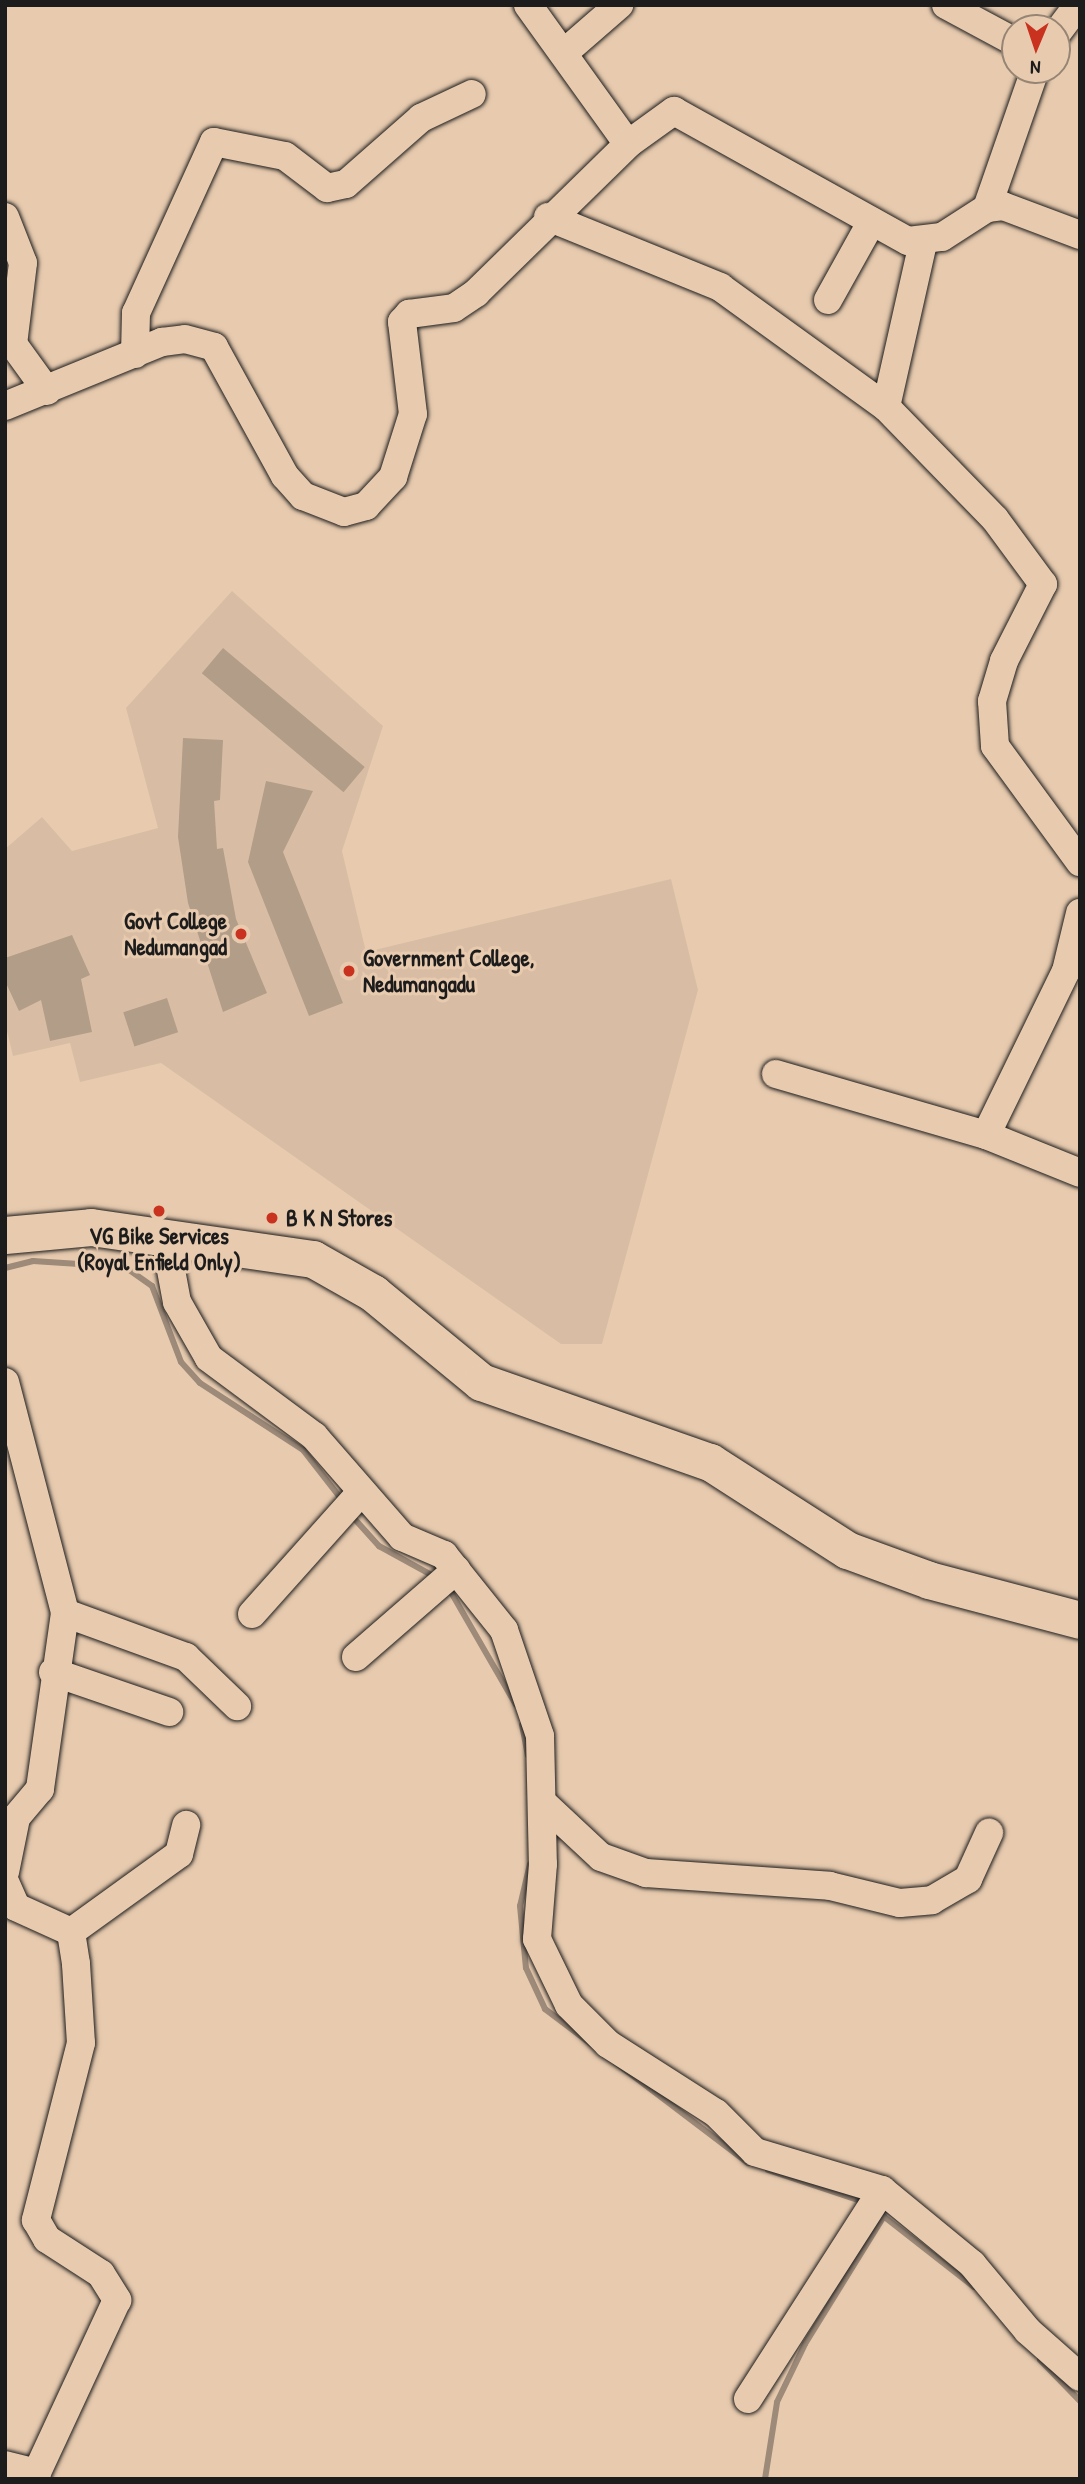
<!DOCTYPE html>
<style>
body{margin:0}
#map{position:relative;width:1085px;height:2484px;overflow:hidden;background:#e8cbaf;font-family:"Patrick Hand",sans-serif}
div>[style]{position:absolute}
[style*='--x']{left:calc(var(--x)*1px);top:calc(var(--y)*1px);width:calc(var(--w)*1px);rotate:calc(var(--a)*1deg)}
.built>*{inset:0;background:#d8bda4}
.stream>*{height:6px;margin:-3px;padding:0 3px;transform-origin:3px;border-radius:3px;background:#9d8a79}
.building>*{inset:0;background:#b29d89;transform-origin:0 0}
.roads{filter:drop-shadow(0 0 2px #1c1c1c) drop-shadow(0 0 2px #1c1c1c)}
.minor>*{height:28px;margin:-14px;padding:0 14px;transform-origin:14px;border-radius:14px;background:#e8cbaf}
.major>*{height:37px;margin:-18.5px;padding:0 18.5px;transform-origin:18.5px;border-radius:18.5px;background:#e8cbaf}
.dots>*{width:19px;height:19px;translate:-50% -50%;box-sizing:border-box;border:4px solid #e8cbaf;border-radius:50%}
span{translate:-50% -50%;white-space:nowrap;text-align:center;line-height:1.15;-webkit-text-stroke:6px #e8cbaf;paint-order:stroke}
.poi-label{font-size:23px;color:#1c1c1c;font-weight:700}
.right{translate:-100% -50%;text-align:right}
.left{translate:0 -50%;text-align:left}
.frame{position:absolute;inset:0;border:7px solid #1c1c1c;pointer-events:none}
.north{position:absolute;left:1001px;top:14px;width:70px;height:70px;box-sizing:border-box;background:#e8cbaf;border:2px solid #968574;border-radius:50%;rotate:182deg;font-size:19px;font-weight:700;line-height:28px;text-align:center;color:#1c1c1c}
.north::after{content:'';display:block;margin:auto;width:24px;height:32px;background:#c8321e;clip-path:polygon(50% 0,100% 100%,50% 72%,0 100%)}
</style>
<div id="map">
<div class="built">
<i style="clip-path:polygon(232px 591px,383px 726px,342px 851px,366px 952px,671px 879px,698px 990px,602px 1344px,561px 1344px,161px 1063px,80px 1082px,70px 1043px,13px 1056px,5px 1023px,5px 849px,42px 817px,72px 851px,158px 828px,126px 708px)"></i>
</div>
<div class="stream">
<i style="--x:5;--y:1268;--w:29;--a:-14"></i>
<i style="--x:33;--y:1261;--w:92;--a:3.7"></i>
<i style="--x:125;--y:1267;--w:33;--a:35"></i>
<i style="--x:152;--y:1286;--w:81;--a:69.1"></i>
<i style="--x:181;--y:1362;--w:28;--a:48"></i>
<i style="--x:200;--y:1383;--w:123;--a:33"></i>
<i style="--x:303;--y:1450;--w:63;--a:52"></i>
<i style="--x:351;--y:1515;--w:42;--a:47.9"></i>
<i style="--x:379;--y:1546;--w:66;--a:28.9"></i>
<i style="--x:448;--y:1587;--w:136;--a:60"></i>
<i style="--x:522;--y:1725;--w:31;--a:79"></i>
<i style="--x:530;--y:1864;--w:43;--a:103.4"></i>
<i style="--x:520;--y:1906;--w:62;--a:84.5"></i>
<i style="--x:526;--y:1968;--w:45;--a:65.1"></i>
<i style="--x:545;--y:2009;--w:255;--a:37.2"></i>
<i style="--x:768;--y:2170;--w:104;--a:18.4"></i>
<i style="--x:878;--y:2212;--w:122;--a:38"></i>
<i style="--x:1040;--y:2360;--w:57;--a:45.7"></i>
<i style="--x:765;--y:2479;--w:78;--a:-81.1"></i>
<i style="--x:777;--y:2402;--w:64;--a:-64.2"></i>
<i style="--x:805;--y:2344;--w:150;--a:-58.3"></i>
</div>
<div class="building">
<i style="left:223px;top:648px;width:185px;height:33px;rotate:40deg"></i>
<i style="clip-path:polygon(183px 738px,223px 740px,220px 800px,214px 801px,217px 849px,223px 848px,236px 919px,267px 993px,223px 1012px,188px 903px,178px 837px)"></i>
<i style="clip-path:polygon(266px 781px,313px 791px,283px 852px,343px 1003px,309px 1016px,248px 862px)"></i>
<i style="clip-path:polygon(72px 935px,90px 975px,81px 979px,92px 1032px,50px 1041px,41px 1000px,19px 1011px,5px 981px,5px 958px)"></i>
<i style="left:167px;top:998px;width:36px;height:46px;rotate:72deg"></i>
</div>
<div class="roads">
<div class="minor">
<i style="--x:528;--y:5;--w:171;--a:54.3"></i>
<i style="--x:628;--y:144;--w:57;--a:-35.7"></i>
<i style="--x:674;--y:111;--w:268;--a:29.1"></i>
<i style="--x:908;--y:241;--w:34;--a:-7"></i>
<i style="--x:942;--y:237;--w:54;--a:-32.8"></i>
<i style="--x:987;--y:208;--w:16;--a:-7"></i>
<i style="--x:1003;--y:206;--w:82;--a:20.6"></i>
<i style="--x:946;--y:5;--w:78;--a:28.2"></i>
<i style="--x:1057;--y:33;--w:35;--a:-53"></i>
<i style="--x:565;--y:52;--w:72;--a:-41"></i>
<i style="--x:987;--y:208;--w:146;--a:-70.8"></i>
<i style="--x:5;--y:217;--w:49;--a:68.6"></i>
<i style="--x:23;--y:263;--w:82;--a:97"></i>
<i style="--x:13;--y:344;--w:58;--a:54.1"></i>
<i style="--x:548;--y:217;--w:186;--a:22.1"></i>
<i style="--x:720;--y:287;--w:205;--a:35.9"></i>
<i style="--x:886;--y:407;--w:156;--a:45.8"></i>
<i style="--x:995;--y:519;--w:81;--a:53.6"></i>
<i style="--x:1043;--y:584;--w:86;--a:116.9"></i>
<i style="--x:1004;--y:661;--w:42;--a:106.7"></i>
<i style="--x:992;--y:701;--w:45;--a:86.2"></i>
<i style="--x:995;--y:746;--w:144;--a:53.8"></i>
<i style="--x:828;--y:300;--w:90;--a:-60.9"></i>
<i style="--x:135;--y:354;--w:41;--a:-88.6"></i>
<i style="--x:136;--y:313;--w:188;--a:-65.5"></i>
<i style="--x:214;--y:142;--w:72;--a:11.2"></i>
<i style="--x:285;--y:156;--w:53;--a:37.3"></i>
<i style="--x:327;--y:188;--w:19;--a:-12"></i>
<i style="--x:346;--y:184;--w:100;--a:-41.3"></i>
<i style="--x:421;--y:118;--w:56;--a:-25.2"></i>
<i style="--x:5;--y:406;--w:170;--a:-22.2"></i>
<i style="--x:162;--y:342;--w:23;--a:-7"></i>
<i style="--x:185;--y:339;--w:30;--a:15"></i>
<i style="--x:214;--y:347;--w:147;--a:61.2"></i>
<i style="--x:285;--y:476;--w:27;--a:48"></i>
<i style="--x:303;--y:496;--w:44;--a:21.3"></i>
<i style="--x:344;--y:512;--w:23;--a:-15"></i>
<i style="--x:366;--y:506;--w:40;--a:-47"></i>
<i style="--x:393;--y:477;--w:66;--a:-72.4"></i>
<i style="--x:413;--y:414;--w:93;--a:-96.8"></i>
<i style="--x:402;--y:322;--w:11;--a:-49"></i>
<i style="--x:409;--y:314;--w:45;--a:-7.6"></i>
<i style="--x:454;--y:308;--w:27;--a:-34"></i>
<i style="--x:476;--y:293;--w:213;--a:-44.4"></i>
<i style="--x:886;--y:407;--w:168;--a:-77.3"></i>
<i style="--x:776;--y:1074;--w:219;--a:16.2"></i>
<i style="--x:986;--y:1135;--w:101;--a:22"></i>
<i style="--x:986;--y:1135;--w:182;--a:-64"></i>
<i style="--x:1066;--y:971;--w:60;--a:-76.4"></i>
<i style="--x:165;--y:1238;--w:65;--a:79.4"></i>
<i style="--x:177;--y:1302;--w:64;--a:60.3"></i>
<i style="--x:209;--y:1358;--w:131;--a:36.6"></i>
<i style="--x:314;--y:1436;--w:134;--a:48.9"></i>
<i style="--x:402;--y:1537;--w:46;--a:23.2"></i>
<i style="--x:444;--y:1555;--w:96;--a:51.3"></i>
<i style="--x:504;--y:1630;--w:112;--a:71.2"></i>
<i style="--x:540;--y:1736;--w:128;--a:88.7"></i>
<i style="--x:543;--y:1864;--w:75;--a:94.6"></i>
<i style="--x:537;--y:1939;--w:73;--a:64.1"></i>
<i style="--x:569;--y:2005;--w:55;--a:45"></i>
<i style="--x:608;--y:2044;--w:128;--a:32.6"></i>
<i style="--x:716;--y:2113;--w:55;--a:45"></i>
<i style="--x:755;--y:2152;--w:133;--a:16.7"></i>
<i style="--x:882;--y:2190;--w:117;--a:39.4"></i>
<i style="--x:972;--y:2264;--w:87;--a:50.1"></i>
<i style="--x:1028;--y:2331;--w:69;--a:41.5"></i>
<i style="--x:5;--y:1382;--w:239;--a:75.4"></i>
<i style="--x:65;--y:1613;--w:178;--a:98.1"></i>
<i style="--x:40;--y:1789;--w:38;--a:130"></i>
<i style="--x:16;--y:1818;--w:55;--a:101.5"></i>
<i style="--x:65;--y:1613;--w:129;--a:20"></i>
<i style="--x:186;--y:1657;--w:71;--a:43.9"></i>
<i style="--x:252;--y:1614;--w:164;--a:-48.2"></i>
<i style="--x:356;--y:1657;--w:133;--a:-41"></i>
<i style="--x:53;--y:1672;--w:123;--a:19"></i>
<i style="--x:543;--y:1803;--w:79;--a:43"></i>
<i style="--x:601;--y:1857;--w:48;--a:19.6"></i>
<i style="--x:646;--y:1873;--w:184;--a:4"></i>
<i style="--x:830;--y:1886;--w:72;--a:13.7"></i>
<i style="--x:900;--y:1903;--w:32;--a:-5"></i>
<i style="--x:932;--y:1900;--w:42;--a:-30.3"></i>
<i style="--x:968;--y:1879;--w:51;--a:-65.5"></i>
<i style="--x:5;--y:1882;--w:27;--a:66"></i>
<i style="--x:16;--y:1907;--w:60;--a:24.4"></i>
<i style="--x:71;--y:1932;--w:32;--a:81"></i>
<i style="--x:76;--y:1964;--w:79;--a:86.4"></i>
<i style="--x:81;--y:2043;--w:183;--a:104.3"></i>
<i style="--x:36;--y:2220;--w:22;--a:60"></i>
<i style="--x:47;--y:2239;--w:64;--a:32.9"></i>
<i style="--x:101;--y:2274;--w:31;--a:58"></i>
<i style="--x:117;--y:2300;--w:197;--a:114.9"></i>
<i style="--x:71;--y:1932;--w:133;--a:-35.8"></i>
<i style="--x:179;--y:1854;--w:30;--a:-76"></i>
<i style="--x:748;--y:2399;--w:248;--a:-57.3"></i>
<i style="--x:5;--y:2465;--w:33;--a:14"></i>
</div>
<div class="major">
<i style="--x:5;--y:1235;--w:86;--a:-5.3"></i>
<i style="--x:91;--y:1227;--w:224;--a:8.2"></i>
<i style="--x:313;--y:1259;--w:69;--a:29.5"></i>
<i style="--x:373;--y:1293;--w:140;--a:39.5"></i>
<i style="--x:481;--y:1382;--w:243;--a:19.3"></i>
<i style="--x:710;--y:1462;--w:163;--a:32.7"></i>
<i style="--x:847;--y:1550;--w:87;--a:20.1"></i>
<i style="--x:929;--y:1580;--w:156;--a:14.8"></i>
</div>
</div>
<div class="dots">
<i style="left:241px;top:934px;background:#c8321e"></i>
<i style="left:349px;top:971px;background:#c8321e"></i>
<i style="left:159px;top:1211px;background:#c8321e"></i>
<i style="left:272px;top:1218px;background:#c8321e"></i>
</div>
<div class="poi-label">
<span class="right" style="left:227px;top:934px">Govt College<br>Nedumangad</span>
<span class="left" style="left:363px;top:971px">Government College,<br>Nedumangadu</span>
<span class="left" style="left:286px;top:1218px">B K N Stores</span>
<span style="left:159px;top:1249px">VG Bike Services<br>(Royal Enfield Only)</span>
</div>
<div class="frame"></div>
<div class="north">N</div>
</div>
